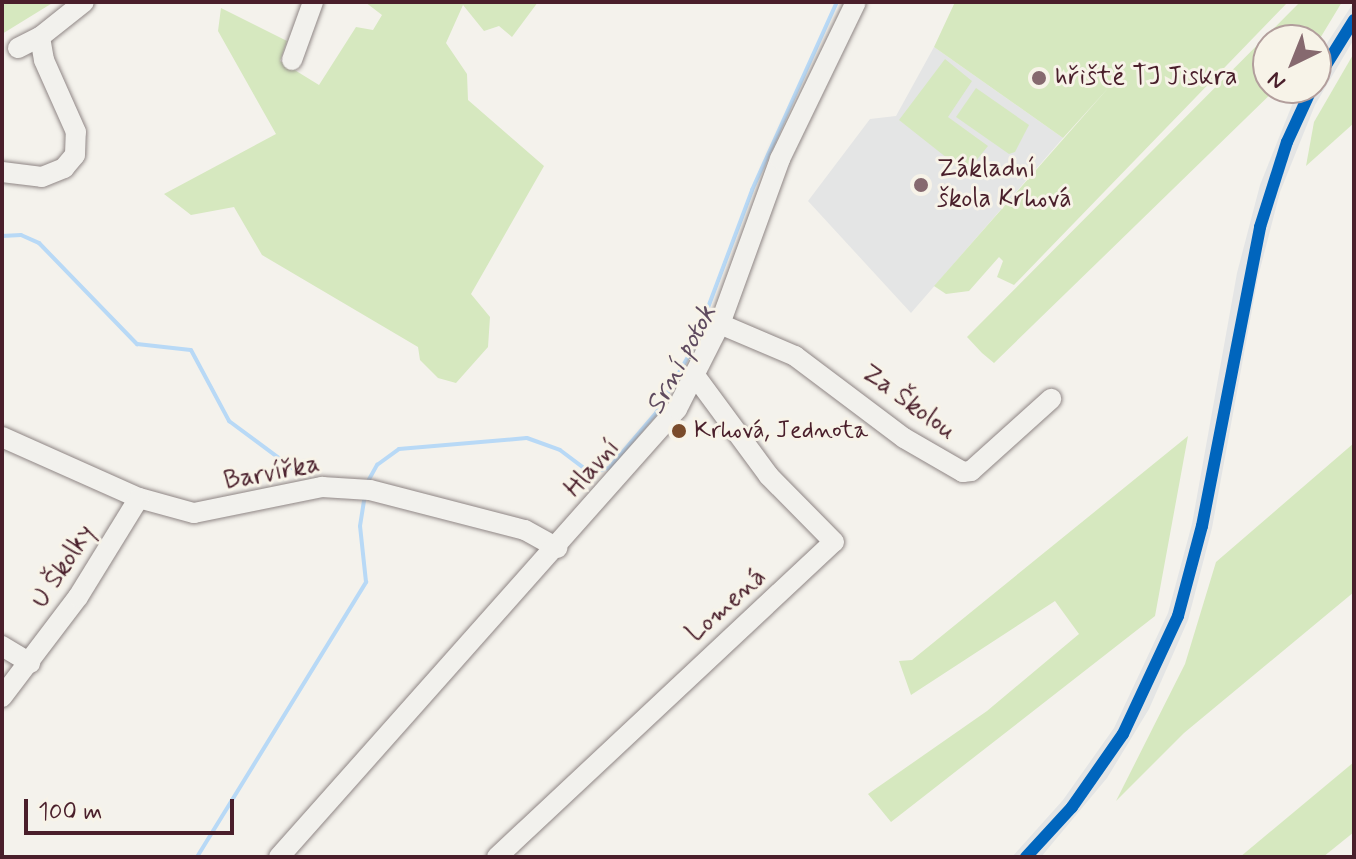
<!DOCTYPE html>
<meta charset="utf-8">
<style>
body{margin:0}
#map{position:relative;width:1356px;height:859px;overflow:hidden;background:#f4f2ec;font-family:Mynerve,sans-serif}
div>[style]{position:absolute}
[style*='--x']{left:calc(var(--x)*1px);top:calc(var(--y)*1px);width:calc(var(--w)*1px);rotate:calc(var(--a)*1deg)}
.built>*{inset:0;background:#e4e5e5}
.green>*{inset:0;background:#d6e8bf}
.stream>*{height:4px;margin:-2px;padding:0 2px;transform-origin:2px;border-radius:2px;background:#b8d9f6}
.roads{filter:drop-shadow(0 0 2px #8f8685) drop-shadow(0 0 2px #8f8685)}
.minor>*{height:20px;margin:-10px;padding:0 10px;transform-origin:10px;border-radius:10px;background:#f2f1ed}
.rail-1>*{height:12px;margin:-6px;padding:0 6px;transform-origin:6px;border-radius:6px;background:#0065bd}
.dots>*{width:22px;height:22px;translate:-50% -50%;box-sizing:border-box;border:4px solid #f7f3e8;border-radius:50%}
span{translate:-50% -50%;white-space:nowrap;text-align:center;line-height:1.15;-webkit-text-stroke:6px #f7f3e8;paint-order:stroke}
.bus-label{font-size:24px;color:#4a1f2b}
.left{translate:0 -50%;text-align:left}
.poi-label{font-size:26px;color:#4a1f2b}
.street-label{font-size:26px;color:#4a1f2b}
.water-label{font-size:28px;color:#5f4b5f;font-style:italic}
.frame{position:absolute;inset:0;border:4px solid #4a1f2b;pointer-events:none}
.north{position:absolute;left:1252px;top:24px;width:80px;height:80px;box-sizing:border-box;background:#f7f3e8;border:2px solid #b29e9c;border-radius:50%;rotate:223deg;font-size:22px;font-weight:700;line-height:32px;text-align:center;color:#4a1f2b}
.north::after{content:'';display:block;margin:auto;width:28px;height:36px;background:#86696f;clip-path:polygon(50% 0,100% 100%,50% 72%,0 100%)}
.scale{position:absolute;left:24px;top:799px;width:210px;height:36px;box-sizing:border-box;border:4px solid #4a1f2b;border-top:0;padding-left:10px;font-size:24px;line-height:28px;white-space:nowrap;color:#4a1f2b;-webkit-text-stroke:6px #f7f3e8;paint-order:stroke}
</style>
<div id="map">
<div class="built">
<i style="clip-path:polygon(1354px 2px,1354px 39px,1315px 105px,1280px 192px,1258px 277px,1212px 528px,1188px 620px,1149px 709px,1107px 778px,1041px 857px,1012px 857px,1063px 800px,1114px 728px,1168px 613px,1192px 524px,1237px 273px,1260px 185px,1296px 95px,1300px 88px,1316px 88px,1316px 60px)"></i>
<i style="clip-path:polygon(934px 47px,1063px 138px,911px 313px,808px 201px,870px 119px,896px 116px)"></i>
</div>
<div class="green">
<i style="clip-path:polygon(2px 2px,54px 2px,2px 34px)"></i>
<i style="clip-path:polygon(365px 2px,538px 2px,512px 37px,499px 26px,484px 31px,463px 5px,446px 43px,467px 74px,468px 100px,544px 166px,471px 294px,490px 317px,488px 347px,456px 383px,438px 378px,420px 360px,418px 347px,262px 255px,234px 207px,191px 215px,164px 194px,276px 134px,218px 31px,221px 8px,287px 41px,280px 61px,319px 85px,356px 27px,373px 30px,382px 15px)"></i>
<i style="clip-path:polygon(955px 2px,1288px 2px,1014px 285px,997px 277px,1003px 261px,999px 257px,969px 291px,946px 294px,934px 286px,1110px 86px,1063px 138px,934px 47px)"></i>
<i style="clip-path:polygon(1300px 2px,1342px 2px,1316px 45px,1316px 40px,1268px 40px,1268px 88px,1277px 88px,994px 363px,982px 353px,967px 337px)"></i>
<i style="clip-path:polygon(1354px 53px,1354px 123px,1306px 166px,1314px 122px)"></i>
<i style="clip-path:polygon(945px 59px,972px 81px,948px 117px,988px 146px,966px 173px,899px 120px)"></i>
<i style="clip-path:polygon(976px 88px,1029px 125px,1015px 152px,1009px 154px,956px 117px)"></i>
<i style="clip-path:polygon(1188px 436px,1155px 616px,891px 822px,868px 794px,987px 711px,1079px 634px,1055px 601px,911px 695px,899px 661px,912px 660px)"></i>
<i style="clip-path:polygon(1354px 443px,1354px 592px,1184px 733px,1116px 801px,1185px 664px,1216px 562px)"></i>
<i style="clip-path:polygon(1354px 762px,1354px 832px,1323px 857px,1240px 857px)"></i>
</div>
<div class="stream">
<i style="--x:2;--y:236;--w:19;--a:-3"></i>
<i style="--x:21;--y:235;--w:20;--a:24"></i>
<i style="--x:39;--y:243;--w:141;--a:45.9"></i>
<i style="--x:137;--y:344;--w:54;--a:6.3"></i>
<i style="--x:191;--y:350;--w:81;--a:61.8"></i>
<i style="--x:229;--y:421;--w:87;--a:36.6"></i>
<i style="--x:367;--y:483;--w:21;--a:-61"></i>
<i style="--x:377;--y:465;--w:27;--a:-36"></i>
<i style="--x:399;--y:449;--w:128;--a:-4.9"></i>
<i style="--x:527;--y:438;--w:35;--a:20"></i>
<i style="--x:560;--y:450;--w:38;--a:37"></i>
<i style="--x:590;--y:473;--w:20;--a:-15"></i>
<i style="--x:609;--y:468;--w:72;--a:-49.5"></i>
<i style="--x:656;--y:413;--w:73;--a:-60.3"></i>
<i style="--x:692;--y:350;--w:171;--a:-69.4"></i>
<i style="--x:752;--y:190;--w:206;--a:-65.7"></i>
<i style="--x:197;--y:857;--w:323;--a:-58.4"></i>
<i style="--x:366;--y:582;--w:56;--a:-96.1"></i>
<i style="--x:360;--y:526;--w:30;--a:-81"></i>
</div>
<div class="roads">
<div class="minor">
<i style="--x:18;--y:48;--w:25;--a:-27"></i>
<i style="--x:40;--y:37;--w:56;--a:-38.5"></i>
<i style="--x:292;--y:60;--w:62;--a:-70.1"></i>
<i style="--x:2;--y:172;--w:40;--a:7.1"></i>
<i style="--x:42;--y:177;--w:24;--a:-22"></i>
<i style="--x:64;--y:168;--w:17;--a:-50"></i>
<i style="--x:75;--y:155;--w:23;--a:-88"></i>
<i style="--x:76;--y:132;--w:79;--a:-114"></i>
<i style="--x:44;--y:60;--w:23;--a:-100"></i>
<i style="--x:720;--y:324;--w:82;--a:23.1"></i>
<i style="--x:795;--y:356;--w:136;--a:37"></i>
<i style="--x:904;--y:438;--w:68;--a:30"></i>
<i style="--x:963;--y:472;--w:8;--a:-7"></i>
<i style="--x:971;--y:471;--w:108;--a:-42"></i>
<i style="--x:2;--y:437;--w:150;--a:24"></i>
<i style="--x:139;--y:498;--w:57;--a:15.3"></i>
<i style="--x:194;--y:513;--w:131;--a:-11.5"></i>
<i style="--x:322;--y:487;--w:48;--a:3.6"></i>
<i style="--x:370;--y:490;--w:160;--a:14.5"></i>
<i style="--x:525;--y:530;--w:37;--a:29"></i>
<i style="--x:2;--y:646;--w:33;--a:31"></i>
<i style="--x:2;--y:697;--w:126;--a:-52.8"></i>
<i style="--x:78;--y:597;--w:116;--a:-58.4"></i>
<i style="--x:279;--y:857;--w:599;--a:-48.38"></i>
<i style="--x:677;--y:409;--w:95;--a:-63.2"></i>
<i style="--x:720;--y:324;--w:176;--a:-70"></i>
<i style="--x:780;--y:159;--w:174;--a:-64.2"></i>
<i style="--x:497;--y:857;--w:461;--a:-43.1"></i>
<i style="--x:834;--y:542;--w:93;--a:-134.6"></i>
<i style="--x:769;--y:476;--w:123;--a:-126.4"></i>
</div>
</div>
<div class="rail-1">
<i style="--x:1316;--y:81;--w:72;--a:-58.1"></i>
<i style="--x:1026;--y:857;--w:68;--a:-47.4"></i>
<i style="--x:1072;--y:807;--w:89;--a:-55.1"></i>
<i style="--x:1123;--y:734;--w:130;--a:-65"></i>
<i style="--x:1178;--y:616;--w:93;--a:-75.1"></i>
<i style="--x:1202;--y:526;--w:305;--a:-79"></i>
<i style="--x:1260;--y:227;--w:89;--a:-72.4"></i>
<i style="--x:1287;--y:142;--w:60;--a:-65.2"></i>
</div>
<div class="dots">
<i style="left:1039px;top:78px;background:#86696f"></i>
<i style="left:921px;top:185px;background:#86696f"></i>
<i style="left:679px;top:431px;background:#7a4b2a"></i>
</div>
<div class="bus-label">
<span class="left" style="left:694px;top:431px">Krhová, Jednota</span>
</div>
<div class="poi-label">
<span class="left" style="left:1055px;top:78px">hřiště TJ Jiskra</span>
<span class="left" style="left:937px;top:185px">Základní<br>škola Krhová</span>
</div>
<div class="street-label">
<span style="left:908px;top:403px;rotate:36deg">Za Školou</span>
<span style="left:593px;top:469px;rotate:-48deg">Hlavní</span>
<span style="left:272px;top:474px;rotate:-11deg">Barvířka</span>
<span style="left:64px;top:567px;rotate:-57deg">U Školky</span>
<span style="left:727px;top:606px;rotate:-42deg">Lomená</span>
</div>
<div class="water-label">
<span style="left:682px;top:360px;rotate:-62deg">Srní potok</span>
</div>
<div class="frame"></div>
<div class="north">N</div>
<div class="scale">100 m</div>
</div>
